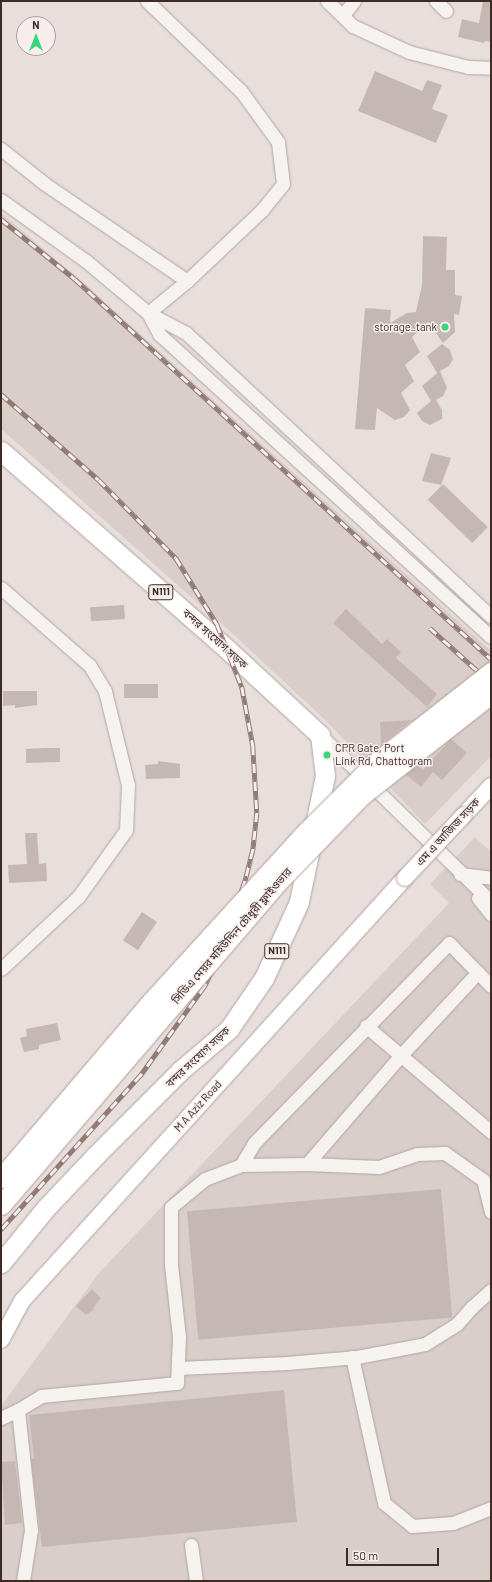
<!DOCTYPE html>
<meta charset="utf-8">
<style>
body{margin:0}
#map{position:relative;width:492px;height:1582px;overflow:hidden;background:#e8dfdd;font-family:Barlow,"Noto Sans Bengali",sans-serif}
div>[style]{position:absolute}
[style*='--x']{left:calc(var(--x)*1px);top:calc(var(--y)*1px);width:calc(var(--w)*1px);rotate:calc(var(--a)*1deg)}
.built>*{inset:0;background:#dacecb}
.building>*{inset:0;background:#c5b8b4;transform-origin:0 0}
.roads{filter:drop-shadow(0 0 1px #b2a5a2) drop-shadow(0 0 1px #b2a5a2)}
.minor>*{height:13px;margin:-6.5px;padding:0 6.5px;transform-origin:6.5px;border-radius:6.5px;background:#f6f2f0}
.major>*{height:16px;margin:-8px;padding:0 8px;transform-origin:8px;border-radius:8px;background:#fff}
.highway>*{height:19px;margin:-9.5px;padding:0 9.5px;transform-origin:9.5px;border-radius:9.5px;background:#fff}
.rail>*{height:4.5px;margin-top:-2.25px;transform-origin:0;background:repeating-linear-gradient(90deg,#f6eeed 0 9px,#927b76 0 18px);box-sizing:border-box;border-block:1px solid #927b76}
.bridges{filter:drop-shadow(0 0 1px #b4a09c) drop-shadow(0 0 1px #b4a09c)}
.major-bridge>*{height:16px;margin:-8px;padding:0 8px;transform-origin:8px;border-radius:8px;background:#fff}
.highway-bridge>*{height:19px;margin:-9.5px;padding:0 9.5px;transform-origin:9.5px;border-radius:9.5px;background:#fff}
.dots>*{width:11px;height:11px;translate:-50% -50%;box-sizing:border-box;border:2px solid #f6eeed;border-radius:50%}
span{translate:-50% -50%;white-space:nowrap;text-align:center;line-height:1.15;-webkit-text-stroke:3px #f6eeed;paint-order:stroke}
.shield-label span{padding:1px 3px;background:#f6eeed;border:1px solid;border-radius:3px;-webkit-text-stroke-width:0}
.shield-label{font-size:10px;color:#3f2b26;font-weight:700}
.poi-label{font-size:11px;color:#3f2b26}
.right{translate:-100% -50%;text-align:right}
.left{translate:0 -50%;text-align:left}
.street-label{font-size:11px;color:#3f2b26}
.frame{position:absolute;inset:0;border:2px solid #3f2b26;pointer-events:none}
.north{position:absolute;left:16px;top:16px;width:40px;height:40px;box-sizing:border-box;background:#f6eeed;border:1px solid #ada09d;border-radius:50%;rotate:0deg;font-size:11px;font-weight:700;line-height:16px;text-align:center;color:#3f2b26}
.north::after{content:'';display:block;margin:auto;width:14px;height:18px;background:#3cd47a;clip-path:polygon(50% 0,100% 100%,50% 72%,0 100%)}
.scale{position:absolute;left:346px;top:1548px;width:93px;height:18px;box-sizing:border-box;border:2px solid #3f2b26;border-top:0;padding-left:5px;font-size:12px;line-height:14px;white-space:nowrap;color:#3f2b26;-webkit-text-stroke:3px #f6eeed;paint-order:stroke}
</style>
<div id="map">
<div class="built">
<i style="clip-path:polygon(1px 213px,85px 284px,491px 651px,491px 756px,425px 824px,327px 722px,234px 635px,1px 429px)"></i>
<i style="clip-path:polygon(475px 837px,491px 852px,491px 1581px,1px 1581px,1px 1406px,99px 1273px,449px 903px,430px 884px)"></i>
</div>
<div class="building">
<i style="clip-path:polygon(483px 1px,491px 1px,491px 42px,485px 41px,484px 43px,458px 37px,462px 19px,479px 23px)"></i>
<i style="clip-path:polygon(375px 71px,422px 91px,427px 80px,442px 85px,432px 109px,448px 115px,436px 143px,358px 111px)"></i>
<i style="clip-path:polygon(423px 236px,447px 237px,446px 270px,455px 270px,455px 295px,462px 296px,459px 315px,454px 314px,455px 332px,443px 343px,428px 322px,412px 337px,420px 352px,405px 365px,414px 381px,401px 393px,410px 410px,404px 417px,395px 420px,377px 408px,375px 430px,355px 429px,365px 308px,391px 310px,390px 323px,407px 313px,416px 312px,422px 285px)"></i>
<i style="clip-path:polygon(442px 344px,450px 350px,453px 359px,449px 366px,440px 371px,447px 388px,443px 396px,436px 400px,442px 410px,442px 419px,430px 425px,422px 421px,417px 413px,431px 401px,422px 386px,437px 373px,427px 356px)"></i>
<i style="clip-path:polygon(431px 453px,451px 458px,441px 485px,422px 481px)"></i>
<i style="left:443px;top:484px;width:62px;height:22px;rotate:44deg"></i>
<i style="left:124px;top:605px;width:14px;height:34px;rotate:86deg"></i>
<i style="clip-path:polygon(346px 609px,382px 644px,387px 639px,401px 652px,396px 658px,437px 694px,427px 707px,333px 623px)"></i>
<i style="left:124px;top:684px;width:34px;height:14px"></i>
<i style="clip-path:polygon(3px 691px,37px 691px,37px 705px,15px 708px,15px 705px,3px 706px)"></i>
<i style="clip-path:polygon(412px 720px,382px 744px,381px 744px,380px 722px)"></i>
<i style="clip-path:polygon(451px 739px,467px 753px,442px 780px,433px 772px,421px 787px,406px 775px,418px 765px,423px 770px)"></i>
<i style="clip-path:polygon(44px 748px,60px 748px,60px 762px,26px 763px,26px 749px)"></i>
<i style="clip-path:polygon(158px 761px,180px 764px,180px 778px,146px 779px,145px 765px,158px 764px)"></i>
<i style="clip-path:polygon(25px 833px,37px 833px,39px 864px,46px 863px,47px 881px,9px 883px,8px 865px,27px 864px)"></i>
<i style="left:142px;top:912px;width:18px;height:34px;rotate:34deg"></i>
<i style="clip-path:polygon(57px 1023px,61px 1040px,39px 1045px,39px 1049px,24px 1052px,20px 1038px,27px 1036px,26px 1029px)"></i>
<i style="left:441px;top:1189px;width:129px;height:255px;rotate:85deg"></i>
<i style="clip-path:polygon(92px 1289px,101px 1298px,93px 1308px,95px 1309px,86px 1315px,76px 1306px)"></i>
<i style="clip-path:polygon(284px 1390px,297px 1522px,42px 1547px,31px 1459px,34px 1459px,29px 1415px)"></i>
<i style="clip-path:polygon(15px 1461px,22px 1523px,5px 1525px,1px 1462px)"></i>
</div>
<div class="roads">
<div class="minor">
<i style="--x:147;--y:1;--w:130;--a:43.8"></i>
<i style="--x:241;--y:91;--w:63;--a:54"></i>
<i style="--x:278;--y:142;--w:42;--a:83.2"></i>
<i style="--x:283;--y:184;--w:33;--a:129"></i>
<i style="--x:262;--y:210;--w:103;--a:136.6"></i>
<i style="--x:187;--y:281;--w:50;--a:140.6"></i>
<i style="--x:327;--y:1;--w:36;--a:44"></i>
<i style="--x:353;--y:26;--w:62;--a:24.9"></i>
<i style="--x:409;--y:52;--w:61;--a:14.3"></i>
<i style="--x:468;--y:67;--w:23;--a:2"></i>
<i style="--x:436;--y:1;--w:14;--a:45"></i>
<i style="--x:343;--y:15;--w:18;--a:-52"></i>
<i style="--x:1;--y:149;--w:56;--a:38.5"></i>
<i style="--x:45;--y:184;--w:172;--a:34.3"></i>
<i style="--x:1;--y:200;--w:105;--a:35.7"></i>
<i style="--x:86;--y:261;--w:81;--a:40"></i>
<i style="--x:148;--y:313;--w:43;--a:27.8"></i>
<i style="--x:186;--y:333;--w:416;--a:42.9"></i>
<i style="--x:148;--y:313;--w:24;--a:62"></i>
<i style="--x:159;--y:334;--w:449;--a:42.4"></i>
<i style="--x:1;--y:588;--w:118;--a:41.2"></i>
<i style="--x:90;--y:666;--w:29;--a:59"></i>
<i style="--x:105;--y:691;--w:97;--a:76.3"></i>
<i style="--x:128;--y:785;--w:45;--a:92.5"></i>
<i style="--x:126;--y:830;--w:82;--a:125.6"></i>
<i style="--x:78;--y:897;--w:105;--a:136.9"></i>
<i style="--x:320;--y:735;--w:239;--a:44.3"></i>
<i style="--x:460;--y:874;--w:31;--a:7"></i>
<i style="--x:478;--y:898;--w:21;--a:51"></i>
<i style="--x:366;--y:1026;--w:164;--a:40.3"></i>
<i style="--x:307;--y:1164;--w:144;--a:-49.2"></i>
<i style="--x:401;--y:1055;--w:113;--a:-47.1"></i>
<i style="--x:241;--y:1165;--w:66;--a:-0.9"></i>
<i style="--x:307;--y:1164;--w:72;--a:2.4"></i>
<i style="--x:379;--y:1167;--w:40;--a:-18.9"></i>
<i style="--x:417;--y:1154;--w:28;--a:-2"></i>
<i style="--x:445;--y:1153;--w:47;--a:35.4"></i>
<i style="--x:483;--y:1180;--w:33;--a:76"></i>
<i style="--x:352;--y:1357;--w:149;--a:77.6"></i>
<i style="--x:384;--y:1503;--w:36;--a:39"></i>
<i style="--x:412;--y:1526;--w:41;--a:-4.2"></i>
<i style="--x:453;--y:1523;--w:41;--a:-21.5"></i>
<i style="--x:178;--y:1368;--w:109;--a:-2.6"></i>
<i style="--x:287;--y:1363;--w:70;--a:-4.9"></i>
<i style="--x:357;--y:1357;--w:69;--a:-10.8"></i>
<i style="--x:425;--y:1344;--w:38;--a:-32"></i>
<i style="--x:457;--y:1324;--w:23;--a:-49"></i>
<i style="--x:472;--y:1307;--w:25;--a:-42"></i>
<i style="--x:1;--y:1418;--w:19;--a:-25"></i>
<i style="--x:191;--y:1545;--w:36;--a:82"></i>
<i style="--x:23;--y:1581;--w:52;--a:-81.1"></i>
<i style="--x:31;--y:1530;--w:121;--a:-96.2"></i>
<i style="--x:18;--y:1410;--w:27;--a:-31"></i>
<i style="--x:41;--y:1396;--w:137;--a:-5.5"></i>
<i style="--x:177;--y:1383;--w:46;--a:-87.5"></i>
<i style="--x:179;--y:1337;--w:72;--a:-96.3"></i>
<i style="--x:171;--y:1265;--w:58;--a:-90"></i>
<i style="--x:171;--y:1207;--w:44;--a:-39.5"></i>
<i style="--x:205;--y:1179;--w:39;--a:-21"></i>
<i style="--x:241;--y:1165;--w:26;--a:-59"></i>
<i style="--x:254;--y:1143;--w:279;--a:-45.7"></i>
<i style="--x:449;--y:943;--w:60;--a:45.7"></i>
</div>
<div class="major">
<i style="--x:464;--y:815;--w:40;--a:-47"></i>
<i style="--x:1;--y:1340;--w:44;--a:-61.7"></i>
<i style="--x:22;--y:1301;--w:571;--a:-47.84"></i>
</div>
<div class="highway">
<i style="--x:1;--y:451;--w:300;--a:41.2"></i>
<i style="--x:227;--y:649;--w:127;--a:42.8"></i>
<i style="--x:320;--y:735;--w:41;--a:83"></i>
<i style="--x:325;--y:776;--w:129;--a:101.7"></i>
<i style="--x:299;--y:902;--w:84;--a:114.7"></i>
<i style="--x:264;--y:978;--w:62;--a:124.5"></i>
<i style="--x:229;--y:1029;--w:65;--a:139.4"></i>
<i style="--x:180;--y:1071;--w:119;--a:135"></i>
<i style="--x:96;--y:1155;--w:74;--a:133.4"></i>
<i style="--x:45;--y:1209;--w:70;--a:129.2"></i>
</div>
</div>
<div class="rail">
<i style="--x:1;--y:219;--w:95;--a:39"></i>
<i style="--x:75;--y:279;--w:563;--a:42.41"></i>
<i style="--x:1;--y:394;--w:130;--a:41.3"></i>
<i style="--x:99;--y:480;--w:110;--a:45.4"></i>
<i style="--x:176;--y:558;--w:78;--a:58.2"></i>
<i style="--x:217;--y:624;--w:68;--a:68.4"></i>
<i style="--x:242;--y:687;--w:60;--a:79.4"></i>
<i style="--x:253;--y:746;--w:67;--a:86.6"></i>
<i style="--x:257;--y:813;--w:37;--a:96"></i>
<i style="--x:253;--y:850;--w:32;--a:104"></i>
<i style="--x:245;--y:881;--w:74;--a:108.2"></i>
<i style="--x:222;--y:951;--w:39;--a:116"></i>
<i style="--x:205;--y:986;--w:110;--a:125.7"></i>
<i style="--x:141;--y:1075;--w:209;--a:132.1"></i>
<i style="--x:430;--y:628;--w:82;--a:42"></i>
</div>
<div class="bridges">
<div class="major-bridge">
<i style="--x:405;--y:878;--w:86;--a:-46.9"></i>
</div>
<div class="highway-bridge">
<i style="--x:1;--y:1178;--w:231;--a:-49.6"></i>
<i style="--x:151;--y:1002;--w:224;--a:-47.7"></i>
<i style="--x:302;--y:836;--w:102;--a:-45"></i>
<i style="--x:374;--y:764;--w:149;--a:-38.2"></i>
<i style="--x:1;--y:1205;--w:423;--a:-49.4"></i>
<i style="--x:276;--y:884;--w:124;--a:-46"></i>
<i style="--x:362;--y:795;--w:164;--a:-38.1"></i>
</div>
</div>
<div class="dots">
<i style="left:445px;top:327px;background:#3cd47a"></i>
<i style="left:327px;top:755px;background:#3cd47a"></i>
</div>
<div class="shield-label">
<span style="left:161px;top:592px">N111</span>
<span style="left:277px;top:951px">N111</span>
</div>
<div class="poi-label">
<span class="right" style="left:437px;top:327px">storage_tank</span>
<span class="left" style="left:335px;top:755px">CPR Gate, Port<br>Link Rd, Chattogram</span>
</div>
<div class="street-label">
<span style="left:215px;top:639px;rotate:42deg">বন্দর সংযোগ সড়ক</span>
<span style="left:448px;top:832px;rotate:-47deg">এম এ আজিজ সড়ক</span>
<span style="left:232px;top:936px;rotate:-49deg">সিডিএ মেয়র মহিউদ্দিন চৌধুরী ফ্লাইওভার</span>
<span style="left:198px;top:1057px;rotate:-43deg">বন্দর সংযোগ সড়ক</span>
<span style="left:198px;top:1106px;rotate:-48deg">M A Aziz Road</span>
</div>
<div class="frame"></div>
<div class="north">N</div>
<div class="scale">50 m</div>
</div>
